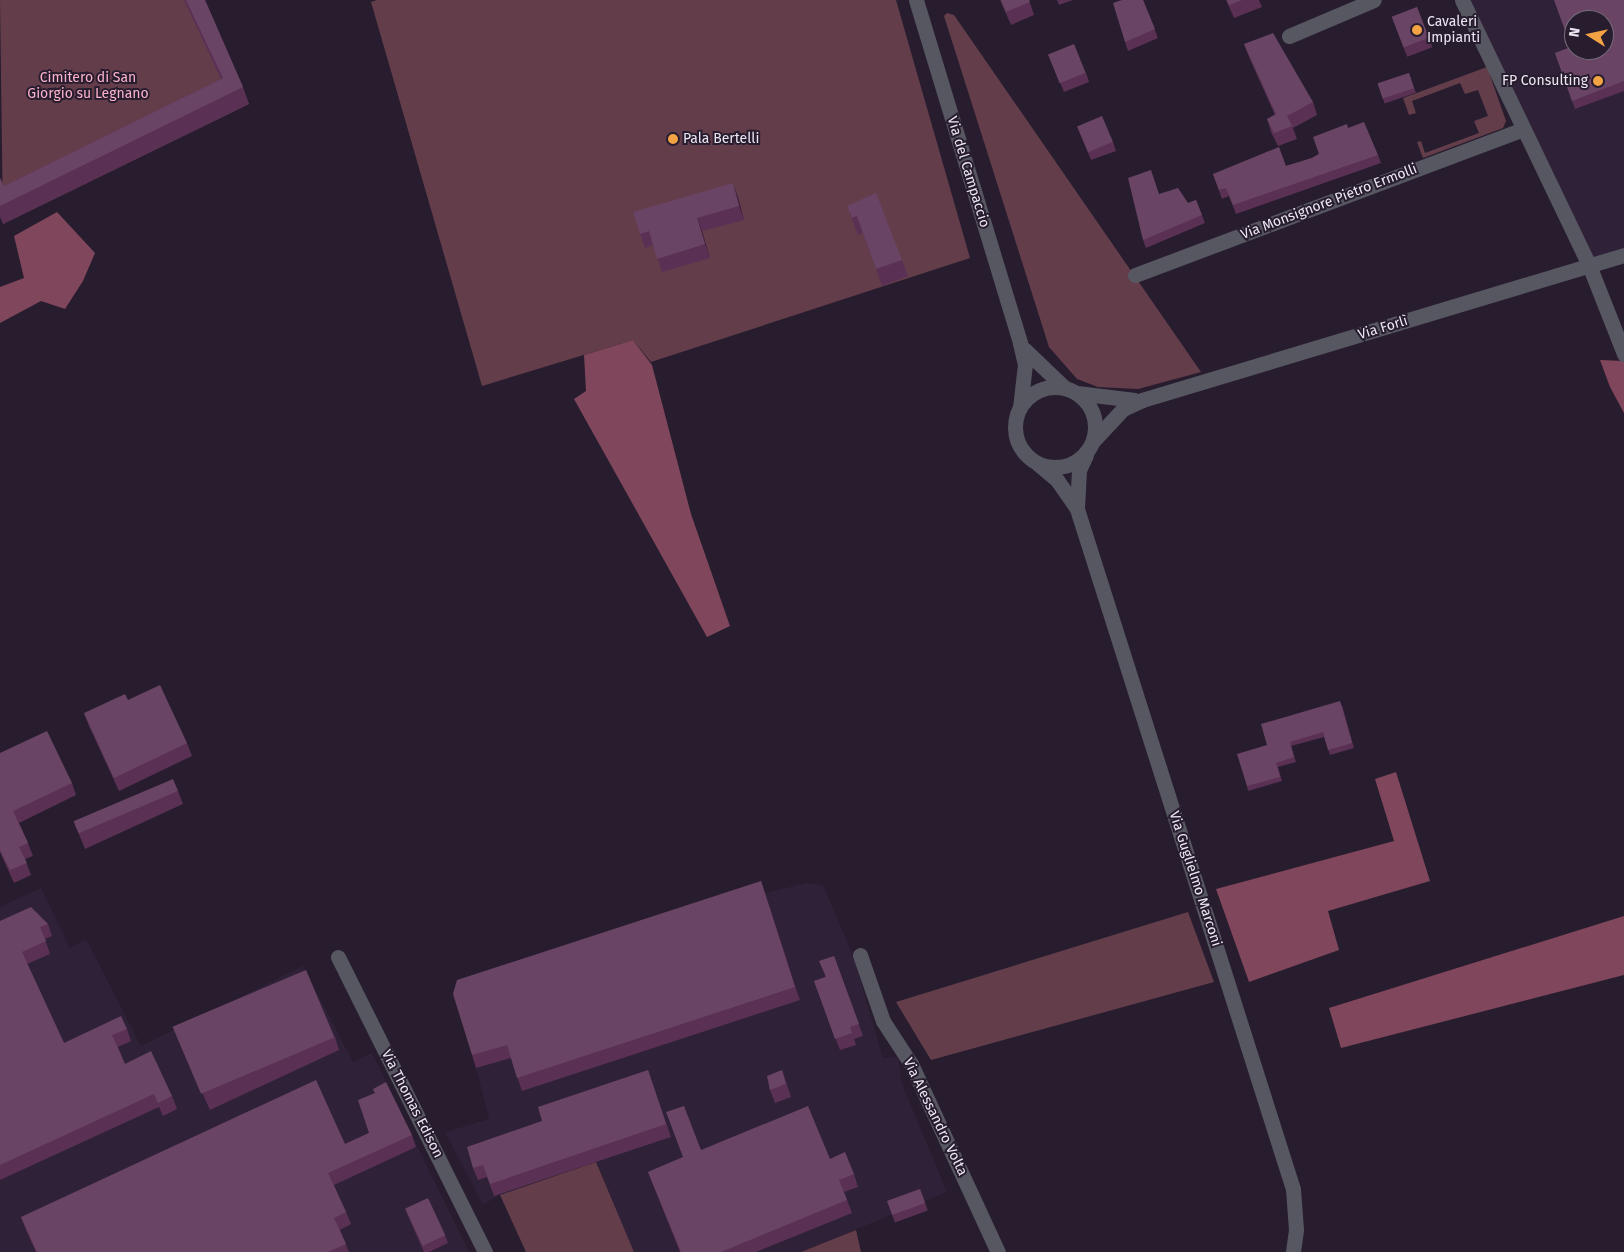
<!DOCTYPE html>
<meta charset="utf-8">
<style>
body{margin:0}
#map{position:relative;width:1624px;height:1252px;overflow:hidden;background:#271d2e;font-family:"Fira Sans",sans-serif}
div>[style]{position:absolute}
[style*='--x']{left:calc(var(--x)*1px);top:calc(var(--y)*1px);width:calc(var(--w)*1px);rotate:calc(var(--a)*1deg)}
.built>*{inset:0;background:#2f2138}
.green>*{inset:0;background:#643d4b}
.forest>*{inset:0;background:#80465b}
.minor>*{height:15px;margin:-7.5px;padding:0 7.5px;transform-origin:7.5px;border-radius:7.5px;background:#575761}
.minor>.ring{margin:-7.5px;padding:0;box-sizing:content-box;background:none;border:15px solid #575761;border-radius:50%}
.wall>*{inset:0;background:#5a3154;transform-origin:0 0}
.shaded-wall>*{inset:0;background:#3f213e}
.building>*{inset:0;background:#6a4465;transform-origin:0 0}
.dots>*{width:14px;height:14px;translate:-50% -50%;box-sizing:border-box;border:2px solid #271d2e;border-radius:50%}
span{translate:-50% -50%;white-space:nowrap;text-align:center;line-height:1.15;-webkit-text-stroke:4px #271d2e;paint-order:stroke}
.poi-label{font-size:14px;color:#ede7f3}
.left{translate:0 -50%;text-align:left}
.right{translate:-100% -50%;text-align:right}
.park-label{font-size:14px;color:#fdb3cc}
.street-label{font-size:14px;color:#ede7f3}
.north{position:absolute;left:1564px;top:10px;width:50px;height:50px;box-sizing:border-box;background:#271d2e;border:1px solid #766e7d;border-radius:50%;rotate:280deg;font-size:14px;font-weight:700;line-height:20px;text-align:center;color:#ede7f3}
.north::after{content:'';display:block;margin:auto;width:18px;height:22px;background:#f4a344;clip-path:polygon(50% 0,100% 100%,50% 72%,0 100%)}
</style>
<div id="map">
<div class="built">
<i style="clip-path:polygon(evenodd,1469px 0,1624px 0,1624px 260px,1596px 268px,1469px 0,1574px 20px,1604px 20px,1604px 50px,1574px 50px,1574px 20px)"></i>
<i style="clip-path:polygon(807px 883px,823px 885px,854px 958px,883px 1058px,898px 1057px,902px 1084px,947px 1192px,801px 1252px,634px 1252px,596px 1162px,500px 1195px,483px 1205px,445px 1132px,489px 1119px,476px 1068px,765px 893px)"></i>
<i style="clip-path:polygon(41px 888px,70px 948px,86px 939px,141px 1046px,303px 966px,353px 1062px,372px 1053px,469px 1252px,0 1252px,0 907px)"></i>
</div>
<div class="green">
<i style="clip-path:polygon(0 0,199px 0,249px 104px,3px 224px)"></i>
<i style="clip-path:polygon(377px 0,896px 0,970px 258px,651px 362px,633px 340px,482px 386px,371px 2px)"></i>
<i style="clip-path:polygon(947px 13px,954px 15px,1201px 372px,1138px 389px,1098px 387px,1077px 379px,1049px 347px,944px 16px)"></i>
<i style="clip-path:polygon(1487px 67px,1506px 121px,1503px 128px,1423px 158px,1417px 142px,1421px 141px,1425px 153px,1479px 133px,1474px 121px,1488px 116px,1478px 90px,1465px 94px,1460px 83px,1412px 101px,1416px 113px,1409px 115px,1403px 98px)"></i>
<i style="clip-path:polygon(1188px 912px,1214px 982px,931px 1060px,896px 1002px)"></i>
<i style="clip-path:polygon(596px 1162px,634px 1252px,526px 1252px,500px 1195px)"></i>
<i style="clip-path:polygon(856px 1230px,861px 1252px,801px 1252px)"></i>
</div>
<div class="forest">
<i style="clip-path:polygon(57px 212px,95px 253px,83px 281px,65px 309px,41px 301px,0 323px,0 287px,24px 278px,14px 236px)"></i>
<i style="clip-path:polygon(633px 340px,652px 365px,691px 514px,730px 626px,707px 637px,574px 399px,586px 391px,584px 355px)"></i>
<i style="clip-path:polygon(1600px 360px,1624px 361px,1624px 413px,1610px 387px)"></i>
<i style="clip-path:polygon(1396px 772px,1430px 881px,1328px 911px,1339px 950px,1249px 982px,1216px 889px,1394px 841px,1375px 779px)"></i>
<i style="clip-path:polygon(1624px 916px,1624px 975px,1341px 1048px,1329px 1008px)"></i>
</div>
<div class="minor">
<i style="--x:916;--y:0;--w:358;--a:73.1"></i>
<i style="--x:1020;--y:343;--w:22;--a:77"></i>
<i style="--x:1025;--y:364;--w:44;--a:96.5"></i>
<i style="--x:1462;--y:0;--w:294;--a:64.4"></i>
<i style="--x:1589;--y:265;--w:96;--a:68.5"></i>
<i style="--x:1289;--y:36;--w:92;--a:-23"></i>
<i style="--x:1135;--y:275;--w:415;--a:-20.6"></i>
<i style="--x:1024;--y:349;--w:57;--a:43.6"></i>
<i class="ring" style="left:1015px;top:387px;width:65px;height:65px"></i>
<i style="--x:1077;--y:393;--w:58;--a:6.9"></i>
<i style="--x:1093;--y:441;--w:44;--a:-46.8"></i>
<i style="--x:1123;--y:409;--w:21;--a:-25"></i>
<i style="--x:1142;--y:400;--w:503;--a:-16.74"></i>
<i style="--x:1038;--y:464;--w:25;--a:40"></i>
<i style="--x:1057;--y:480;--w:35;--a:55"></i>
<i style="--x:1077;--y:509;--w:713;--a:72.38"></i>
<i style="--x:1293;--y:1189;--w:41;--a:85.8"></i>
<i style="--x:1296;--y:1230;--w:22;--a:98"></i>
<i style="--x:1077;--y:508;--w:38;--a:-87"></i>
<i style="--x:1079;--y:470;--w:17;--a:-65"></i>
<i style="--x:860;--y:955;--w:70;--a:70.8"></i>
<i style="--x:883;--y:1021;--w:51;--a:56.9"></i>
<i style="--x:911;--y:1064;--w:207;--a:65.2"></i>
<i style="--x:338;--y:957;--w:330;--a:63.5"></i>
</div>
<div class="wall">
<i style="clip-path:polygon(184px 0,205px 0,243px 87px,249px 104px,3px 224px,0 217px,0 178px,4px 186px,221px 79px)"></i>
<i style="clip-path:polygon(1000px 0,1029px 0,1034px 15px,1011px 25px)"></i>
<i style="clip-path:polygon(1057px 0,1073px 0,1059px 5px)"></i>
<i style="clip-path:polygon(1143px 0,1158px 38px,1128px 51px,1125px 42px)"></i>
<i style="clip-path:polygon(1226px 0,1259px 0,1262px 7px,1234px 18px)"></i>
<i style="clip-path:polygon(1624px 0,1624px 91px,1575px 109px,1555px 53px,1571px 47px)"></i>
<i style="left:1417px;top:7px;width:43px;height:27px;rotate:69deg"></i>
<i style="clip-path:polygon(1244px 44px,1313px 102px,1317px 115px,1293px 128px,1297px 139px,1278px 146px,1271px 132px,1267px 119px,1275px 115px,1249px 57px)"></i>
<i style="clip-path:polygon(1048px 54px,1086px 73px,1089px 82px,1064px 92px)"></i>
<i style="left:1409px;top:73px;width:21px;height:33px;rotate:71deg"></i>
<i style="clip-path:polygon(1077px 126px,1113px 142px,1116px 151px,1091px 160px)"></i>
<i style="clip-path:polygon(1348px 128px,1378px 155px,1381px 163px,1236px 214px,1229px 196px,1222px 199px,1213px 174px,1286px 166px,1312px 158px,1319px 154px)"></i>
<i style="clip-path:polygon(1159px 194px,1188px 203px,1196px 200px,1205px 223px,1146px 248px,1143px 240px)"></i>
<i style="clip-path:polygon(738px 197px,744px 220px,702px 231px,710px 258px,662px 272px,653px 245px,645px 248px,640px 234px)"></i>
<i style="clip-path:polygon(847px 206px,902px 260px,908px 276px,882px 286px,863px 233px,858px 235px)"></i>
<i style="clip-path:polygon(1342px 705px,1354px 748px,1330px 755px,1324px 737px,1291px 746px,1296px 762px,1278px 767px,1282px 781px,1248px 791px,1247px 786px,1267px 745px)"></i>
<i style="clip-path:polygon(84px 713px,187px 743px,192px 756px,119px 791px,89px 726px)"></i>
<i style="clip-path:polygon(0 753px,72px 783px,76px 795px,19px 823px,28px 843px,33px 856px,25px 859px,31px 875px,14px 883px,0 852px)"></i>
<i style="clip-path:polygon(178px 791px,183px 804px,85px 849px,75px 825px)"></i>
<i style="clip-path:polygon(761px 881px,800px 1000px,522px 1091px,511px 1058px,476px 1068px,472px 1055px)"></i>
<i style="clip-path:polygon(0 921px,48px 924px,52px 936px,45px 939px,50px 954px,27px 964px,64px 1043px,127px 1029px,131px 1041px,118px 1047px,125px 1064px,172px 1096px,177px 1109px,163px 1116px,159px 1107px,0 1180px)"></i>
<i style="clip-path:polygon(834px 956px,863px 1036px,854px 1039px,856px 1045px,840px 1050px,814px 981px,825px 977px)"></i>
<i style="clip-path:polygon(175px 1031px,335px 1037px,339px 1050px,210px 1110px,180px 1044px)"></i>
<i style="clip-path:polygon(648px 1070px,671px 1137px,494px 1196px,487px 1177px,478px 1180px,473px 1168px,542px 1121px)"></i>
<i style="clip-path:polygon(782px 1070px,791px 1097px,775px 1103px,770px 1090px)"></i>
<i style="clip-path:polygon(373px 1089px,412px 1135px,416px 1147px,334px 1185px,346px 1212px,351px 1224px,340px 1230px,349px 1252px,36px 1252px,26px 1230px,21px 1217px,345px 1144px,369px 1133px,375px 1094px)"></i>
<i style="clip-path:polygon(701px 1150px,830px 1159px,854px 1174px,858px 1187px,844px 1192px,852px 1213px,756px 1252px,680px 1252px,648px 1172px)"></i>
<i style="left:920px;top:1189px;width:23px;height:35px;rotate:70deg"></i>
<i style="clip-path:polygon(405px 1209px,445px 1235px,448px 1243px,429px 1252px,424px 1252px)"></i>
</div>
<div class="shaded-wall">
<i style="clip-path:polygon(733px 183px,738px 197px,744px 220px,739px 206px)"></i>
<i style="clip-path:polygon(697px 218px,702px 231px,710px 258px,705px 244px)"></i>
<i style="clip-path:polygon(761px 881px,765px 893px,800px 1000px,795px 987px)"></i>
</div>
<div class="building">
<i style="clip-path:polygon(186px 0,205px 0,243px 87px,0 206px,0 178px,4px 186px,223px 78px)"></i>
<i style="clip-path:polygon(1001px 0,1029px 0,1030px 2px,1006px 12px)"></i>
<i style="clip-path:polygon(1122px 0,1143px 0,1155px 29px,1125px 42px,1113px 3px)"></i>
<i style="clip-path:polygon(1227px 0,1242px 0,1229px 5px)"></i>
<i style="clip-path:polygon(evenodd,1554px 0,1624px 0,1624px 81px,1572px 101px,1555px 53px,1571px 47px,1554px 0,1574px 20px,1604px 20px,1604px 50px,1574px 50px,1574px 20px)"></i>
<i style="left:1417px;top:7px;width:33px;height:27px;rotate:69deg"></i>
<i style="clip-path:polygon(1273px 33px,1313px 102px,1287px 116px,1292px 126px,1274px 133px,1267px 119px,1276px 114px,1244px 44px)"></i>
<i style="left:1074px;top:44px;width:31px;height:28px;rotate:68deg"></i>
<i style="left:1409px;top:73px;width:16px;height:33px;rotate:72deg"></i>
<i style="left:1102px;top:116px;width:28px;height:27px;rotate:67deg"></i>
<i style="clip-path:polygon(1364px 122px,1378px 155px,1233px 205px,1226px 188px,1219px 190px,1213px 174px,1279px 147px,1286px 166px,1312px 158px,1319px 154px,1313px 137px,1347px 124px,1348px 128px)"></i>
<i style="clip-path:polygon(1151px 170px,1159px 194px,1178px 188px,1188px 203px,1196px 200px,1202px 215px,1143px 240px,1128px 178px)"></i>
<i style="clip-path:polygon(733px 183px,739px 206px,697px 218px,705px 244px,657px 259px,649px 231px,640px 234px,633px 212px)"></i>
<i style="clip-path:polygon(876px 193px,902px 260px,876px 269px,857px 216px,852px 218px,847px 206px)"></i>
<i style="clip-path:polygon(160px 685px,187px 743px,114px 778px,84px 713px,125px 694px,128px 700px)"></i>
<i style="clip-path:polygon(1340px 701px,1352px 743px,1328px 750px,1323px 732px,1290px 742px,1294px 757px,1276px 763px,1280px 777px,1247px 786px,1237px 754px,1267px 745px,1261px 724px)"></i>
<i style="clip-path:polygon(47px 731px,72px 783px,13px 811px,28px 843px,19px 847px,27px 863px,10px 870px,0 850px,0 753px)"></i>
<i style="left:173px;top:779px;width:13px;height:108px;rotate:67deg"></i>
<i style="clip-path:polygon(761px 881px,795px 987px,517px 1078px,507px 1045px,472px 1055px,453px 994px,457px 980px)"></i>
<i style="clip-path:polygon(31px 907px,48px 924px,40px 927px,46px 941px,22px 952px,64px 1043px,121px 1016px,127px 1029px,112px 1035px,125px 1064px,151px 1051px,172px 1096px,158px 1103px,154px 1094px,0 1165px,0 921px)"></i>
<i style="clip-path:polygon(834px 956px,859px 1024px,850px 1027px,852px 1033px,835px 1039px,814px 981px,826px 977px,819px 961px)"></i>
<i style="left:306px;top:970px;width:73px;height:145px;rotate:67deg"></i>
<i style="clip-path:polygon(648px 1070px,666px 1124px,490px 1184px,483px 1165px,473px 1168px,467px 1147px,542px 1121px,538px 1107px)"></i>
<i style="clip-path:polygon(782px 1070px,786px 1084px,770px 1090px,767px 1076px)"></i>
<i style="clip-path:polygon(316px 1080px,345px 1144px,369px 1133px,358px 1100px,375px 1093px,373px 1089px,386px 1082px,412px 1135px,328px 1173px,346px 1212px,334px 1218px,346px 1244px,328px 1252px,37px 1252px,21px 1217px)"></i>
<i style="clip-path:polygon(684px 1106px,701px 1150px,808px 1106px,830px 1159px,845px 1152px,854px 1174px,839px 1180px,847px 1200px,721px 1252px,681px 1252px,648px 1172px,683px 1157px,666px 1112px)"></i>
<i style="left:920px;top:1189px;width:15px;height:35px;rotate:70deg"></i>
<i style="left:428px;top:1198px;width:41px;height:25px;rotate:65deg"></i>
</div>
<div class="dots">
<i style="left:1417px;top:30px;background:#f4a344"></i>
<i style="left:1598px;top:81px;background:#f4a344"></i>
<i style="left:673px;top:139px;background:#f4a344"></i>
</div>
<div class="poi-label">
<span class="left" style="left:1427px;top:30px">Cavaleri<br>Impianti</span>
<span class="right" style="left:1588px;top:81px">FP Consulting</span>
<span class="left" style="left:683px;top:139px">Pala Bertelli</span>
</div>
<div class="park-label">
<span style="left:88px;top:86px">Cimitero di San<br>Giorgio su Legnano</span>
</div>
<div class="street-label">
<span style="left:968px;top:172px;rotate:73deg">Via del Campaccio</span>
<span style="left:1329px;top:202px;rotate:-21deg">Via Monsignore Pietro Ermolli</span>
<span style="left:1383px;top:328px;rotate:-17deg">Via Forlì</span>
<span style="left:1195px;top:879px;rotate:72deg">Via Guglielmo Marconi</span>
<span style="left:412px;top:1104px;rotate:63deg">Via Thomas Edison</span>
<span style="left:935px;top:1117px;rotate:64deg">Via Alessandro Volta</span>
</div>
<div class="north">N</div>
</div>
